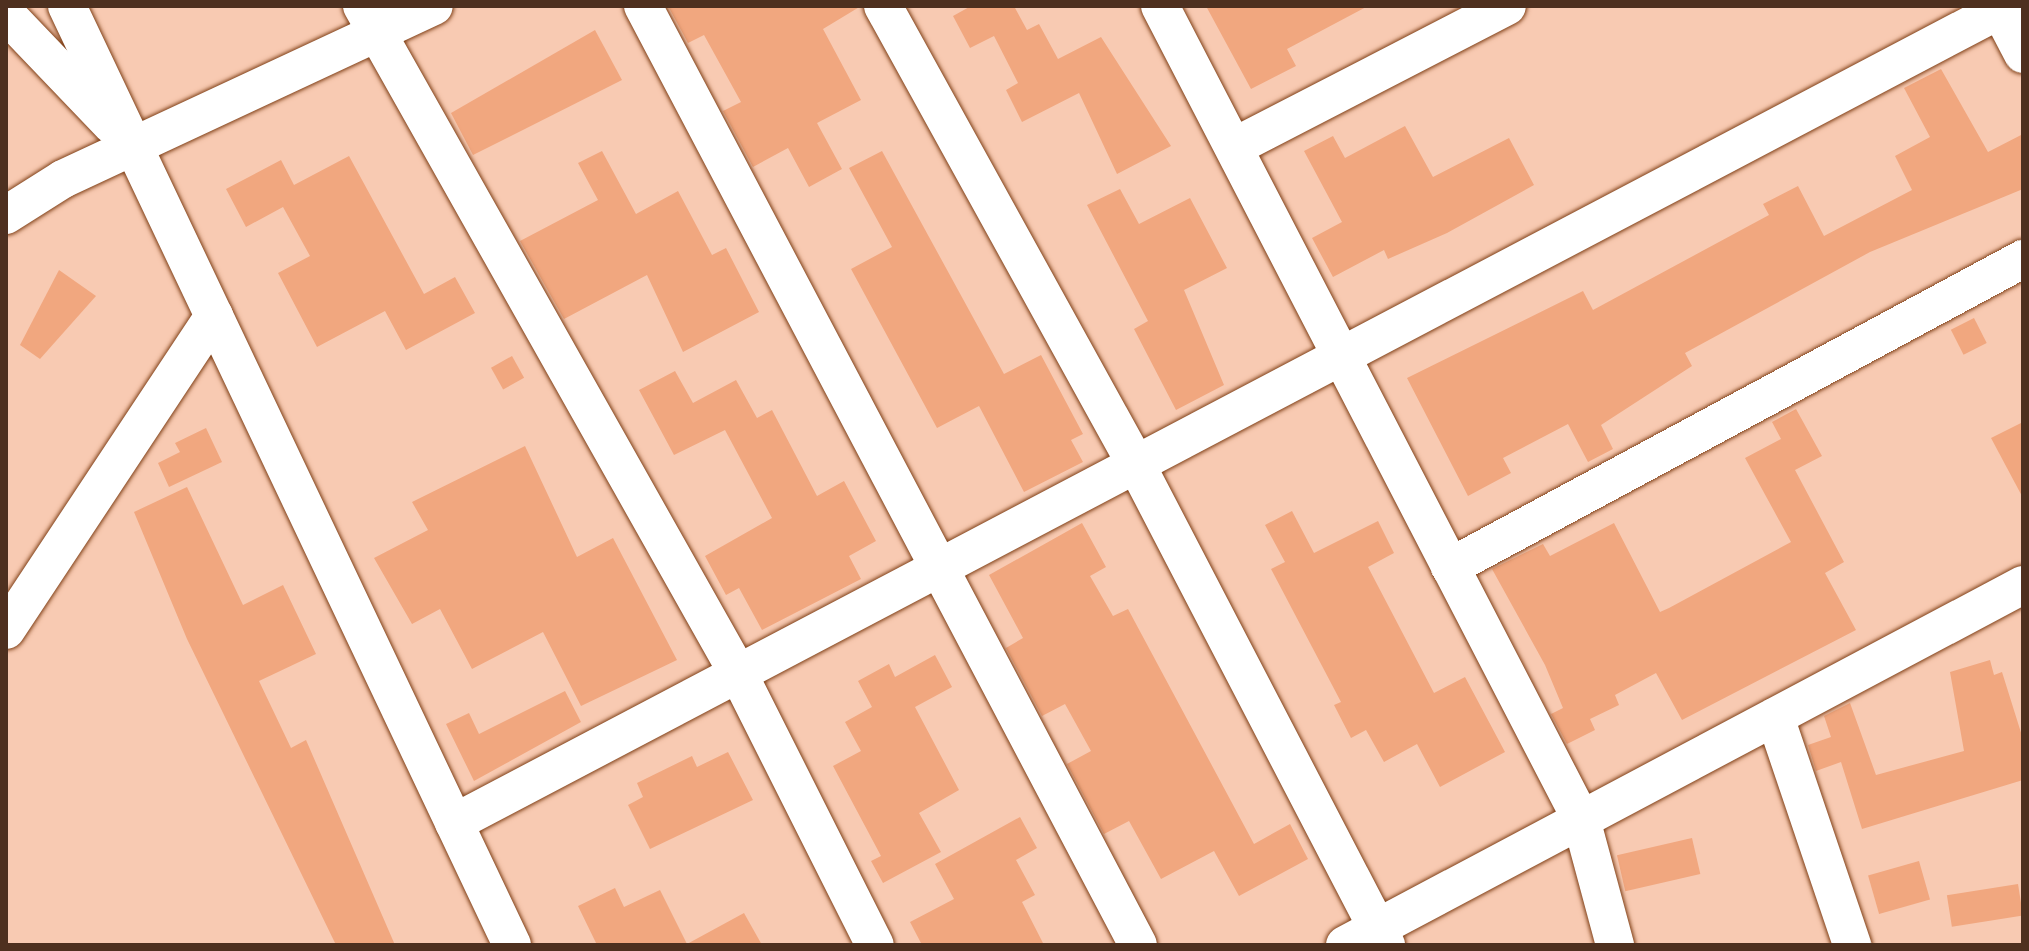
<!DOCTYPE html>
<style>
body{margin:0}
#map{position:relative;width:2029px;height:951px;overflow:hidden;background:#f8cab2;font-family:"Crimson Pro",serif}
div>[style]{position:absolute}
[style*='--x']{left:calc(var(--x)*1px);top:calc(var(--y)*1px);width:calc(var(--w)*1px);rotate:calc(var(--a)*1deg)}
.building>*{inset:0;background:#f1a77f;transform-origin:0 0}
.roads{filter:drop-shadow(0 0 2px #804017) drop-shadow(0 0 2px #804017)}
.minor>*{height:38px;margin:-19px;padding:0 19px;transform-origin:19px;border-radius:19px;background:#fff}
span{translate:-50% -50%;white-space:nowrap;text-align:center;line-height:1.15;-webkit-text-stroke:6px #fbdbcb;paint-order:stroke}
.frame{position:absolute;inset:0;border:8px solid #4e301f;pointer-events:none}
</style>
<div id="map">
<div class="building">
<i style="clip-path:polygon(668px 6px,861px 6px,823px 29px,861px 100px,817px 123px,842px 169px,809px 187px,788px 148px,753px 167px,723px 111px,741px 102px,704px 35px,688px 43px)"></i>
<i style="clip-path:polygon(971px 6px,1014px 6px,1027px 30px,1039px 24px,1058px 59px,1101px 37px,1171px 146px,1117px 174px,1079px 93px,1022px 122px,1006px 90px,1018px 83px,994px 36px,970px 48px,953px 16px)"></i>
<i style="clip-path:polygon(1206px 6px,1368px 6px,1287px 49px,1296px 66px,1251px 89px)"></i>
<i style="clip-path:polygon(595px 30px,622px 80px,473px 155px,451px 113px)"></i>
<i style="clip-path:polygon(1941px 69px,1988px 152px,2023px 134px,2023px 189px,1870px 252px,1685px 353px,1692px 366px,1601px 425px,1613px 449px,1588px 462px,1568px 424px,1503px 458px,1511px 473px,1468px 496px,1407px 378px,1583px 291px,1593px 310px,1769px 215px,1763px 204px,1798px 186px,1824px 236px,1912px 190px,1895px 156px,1930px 137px,1904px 88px)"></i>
<i style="clip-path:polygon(1405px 126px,1433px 177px,1509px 138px,1534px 185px,1447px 233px,1388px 259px,1384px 250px,1333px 277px,1312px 238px,1342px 222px,1304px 151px,1333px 136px,1345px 158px)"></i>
<i style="clip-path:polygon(602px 151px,636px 214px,678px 191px,712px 255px,726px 248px,759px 312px,683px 352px,647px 275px,564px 319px,520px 241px,598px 200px,578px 163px)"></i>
<i style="clip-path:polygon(882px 151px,1004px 374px,1041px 355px,1083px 434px,1071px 440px,1083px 462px,1024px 492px,979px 406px,937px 428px,851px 269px,892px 247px,849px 168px)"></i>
<i style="clip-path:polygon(349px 156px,424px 294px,455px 277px,475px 313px,406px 350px,385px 311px,317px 347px,278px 273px,310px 256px,283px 207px,246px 227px,226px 189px,281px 160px,294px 185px)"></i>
<i style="clip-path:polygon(1120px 189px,1139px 224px,1190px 198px,1227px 268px,1184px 290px,1224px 385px,1176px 410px,1134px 329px,1148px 321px,1087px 205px)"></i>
<i style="clip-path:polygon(59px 270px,96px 296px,40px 359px,20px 345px)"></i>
<i style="left:1974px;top:318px;width:28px;height:26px;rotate:63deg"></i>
<i style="left:512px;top:356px;width:25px;height:24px;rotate:61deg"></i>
<i style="clip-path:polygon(675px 371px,693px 403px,736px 380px,757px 418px,772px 410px,817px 496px,844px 481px,876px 541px,849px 556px,861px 579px,762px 630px,739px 588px,726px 595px,705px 556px,772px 518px,725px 430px,674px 455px,639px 390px)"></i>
<i style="clip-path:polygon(1796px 409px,1822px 456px,1795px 470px,1844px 562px,1825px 573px,1856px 630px,1682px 720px,1656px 673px,1615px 695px,1619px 705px,1590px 719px,1595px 730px,1567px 744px,1551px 714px,1563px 708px,1545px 665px,1492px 569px,1543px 544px,1550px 556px,1614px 523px,1660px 612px,1669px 608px,1791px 542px,1745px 458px,1781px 439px,1772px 422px)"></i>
<i style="clip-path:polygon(2023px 422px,2023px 498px,1991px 438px)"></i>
<i style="clip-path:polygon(206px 428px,222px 462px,169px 487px,158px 463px,180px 452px,175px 443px)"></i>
<i style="clip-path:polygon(525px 446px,577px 557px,613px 538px,677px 660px,581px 706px,543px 632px,472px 669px,440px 609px,412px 624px,374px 558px,428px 530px,412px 502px)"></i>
<i style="clip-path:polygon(187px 487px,243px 605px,283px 585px,316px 654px,259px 681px,291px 748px,306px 740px,395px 945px,336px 945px,187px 639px,134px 512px)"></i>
<i style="clip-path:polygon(1292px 511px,1314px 553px,1378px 521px,1394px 553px,1368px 567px,1434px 693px,1465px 677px,1505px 752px,1440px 787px,1417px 744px,1384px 762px,1366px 730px,1351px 738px,1334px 705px,1341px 702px,1271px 569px,1285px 562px,1265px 525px)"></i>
<i style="clip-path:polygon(1082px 523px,1106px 567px,1090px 576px,1113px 616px,1128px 609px,1254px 844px,1290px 824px,1308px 859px,1239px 896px,1214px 851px,1161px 879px,1129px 821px,1104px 834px,1067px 764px,1091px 751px,1065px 704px,1042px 716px,1006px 648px,1023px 638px,989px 575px)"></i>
<i style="clip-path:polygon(935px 655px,952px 687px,915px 707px,959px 790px,919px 813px,941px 852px,883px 883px,871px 861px,881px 856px,833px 766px,861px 751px,845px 722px,872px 707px,858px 681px,889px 664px,895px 677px)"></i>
<i style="clip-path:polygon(1990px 660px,1994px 675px,2002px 672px,2023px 739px,2023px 780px,1862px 829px,1841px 762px,1816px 771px,1808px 745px,1831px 737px,1824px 716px,1850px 703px,1876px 775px,1964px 751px,1950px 672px)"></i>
<i style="clip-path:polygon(565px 691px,581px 722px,474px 781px,446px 724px,469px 713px,479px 734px)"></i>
<i style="clip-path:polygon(728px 752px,753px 800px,650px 849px,628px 805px,643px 797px,637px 783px,692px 756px,697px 767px)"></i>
<i style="clip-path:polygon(1020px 817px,1037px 848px,1016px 860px,1035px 895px,1022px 902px,1044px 945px,922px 945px,910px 922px,954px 899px,935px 864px)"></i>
<i style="left:1692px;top:838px;width:37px;height:77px;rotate:77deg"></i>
<i style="left:1919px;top:861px;width:40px;height:53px;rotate:74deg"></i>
<i style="left:2018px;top:884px;width:32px;height:72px;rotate:81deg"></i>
<i style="clip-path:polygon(615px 888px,624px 907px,660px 890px,687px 944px,744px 913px,762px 945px,597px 945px,578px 906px)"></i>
</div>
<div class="roads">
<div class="minor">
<i style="--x:67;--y:6;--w:1039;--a:64.64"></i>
<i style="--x:362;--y:6;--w:768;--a:60.6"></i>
<i style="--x:739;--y:675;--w:302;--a:63.3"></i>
<i style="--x:643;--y:6;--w:1061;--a:62.2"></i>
<i style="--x:883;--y:6;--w:528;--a:61.1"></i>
<i style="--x:1138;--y:468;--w:538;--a:62.53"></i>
<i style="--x:1160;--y:6;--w:916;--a:62.62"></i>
<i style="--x:1581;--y:819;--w:131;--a:74.9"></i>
<i style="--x:1998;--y:6;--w:54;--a:62.5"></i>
<i style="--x:6;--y:14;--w:153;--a:46.3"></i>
<i style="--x:1234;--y:147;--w:307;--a:-27.3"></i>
<i style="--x:6;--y:215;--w:67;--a:-32.3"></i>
<i style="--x:63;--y:179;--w:409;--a:-25"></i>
<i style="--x:1450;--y:567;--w:651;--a:-28.26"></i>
<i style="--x:6;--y:630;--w:377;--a:-56.5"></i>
<i style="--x:1775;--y:717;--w:241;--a:71.3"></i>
<i style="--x:454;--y:823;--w:1755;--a:-27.75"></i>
<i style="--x:1345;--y:945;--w:768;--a:-27.97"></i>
</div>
</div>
<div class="frame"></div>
</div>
